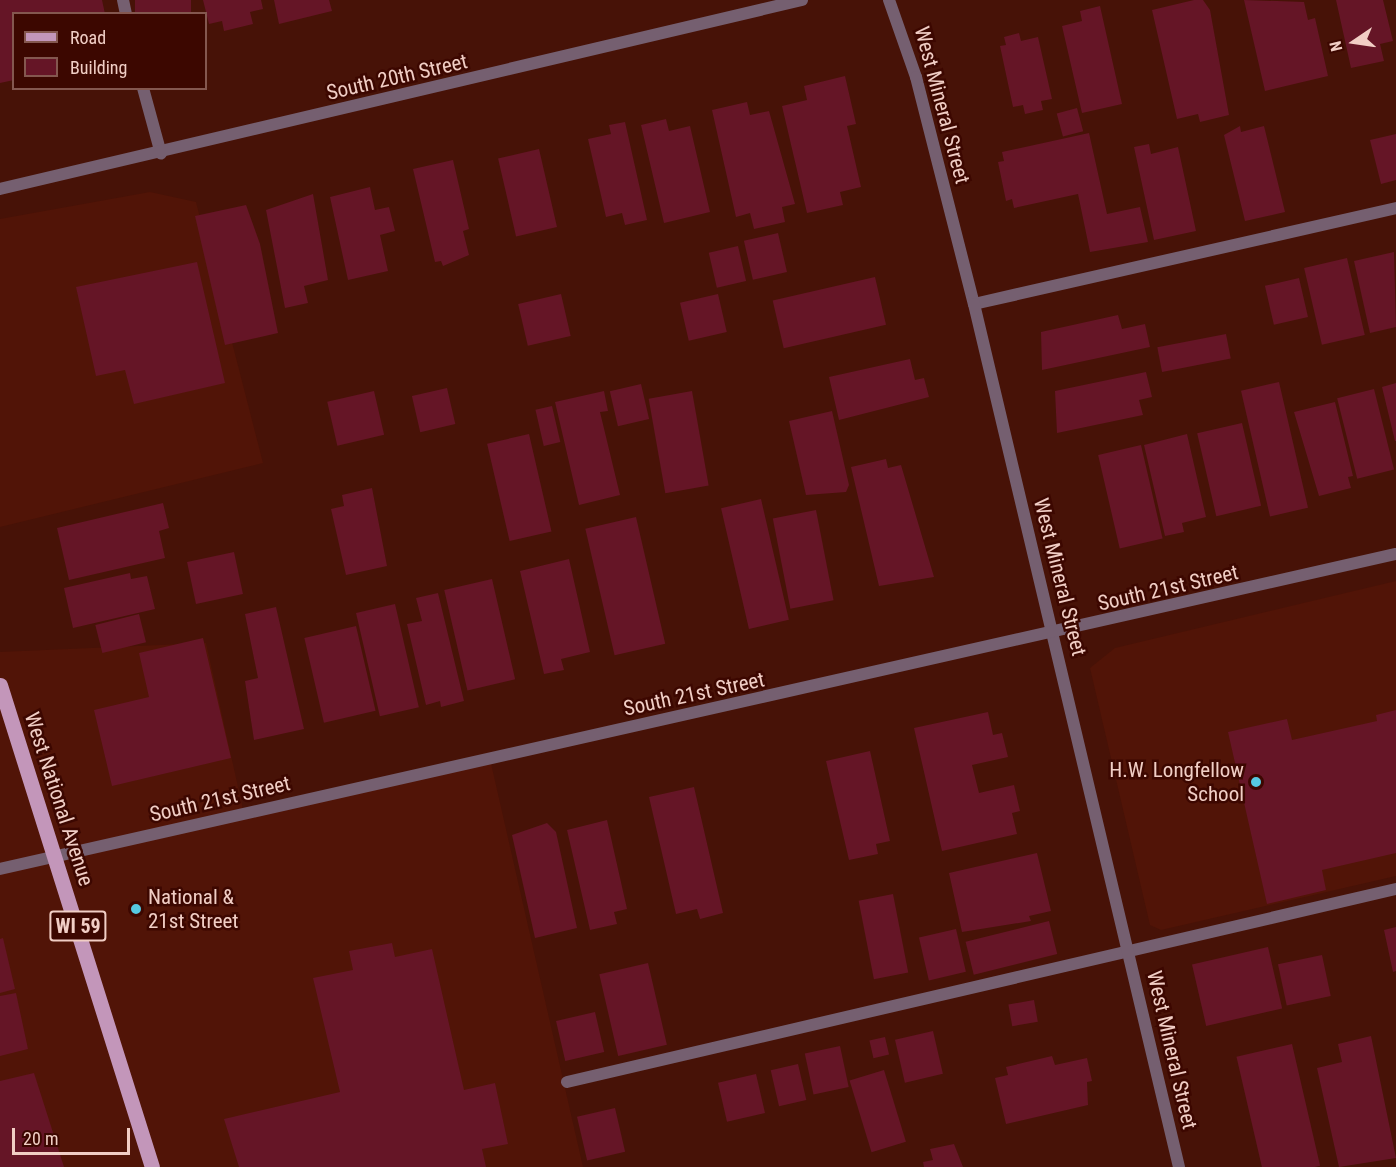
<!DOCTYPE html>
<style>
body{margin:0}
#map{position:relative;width:1396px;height:1167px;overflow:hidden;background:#471207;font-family:"Roboto Condensed",sans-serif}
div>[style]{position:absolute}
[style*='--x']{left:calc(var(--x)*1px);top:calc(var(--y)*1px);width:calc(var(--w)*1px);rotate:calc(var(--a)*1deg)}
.built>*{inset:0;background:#511407}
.building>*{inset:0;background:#651526;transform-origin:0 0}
.lane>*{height:12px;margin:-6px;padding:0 6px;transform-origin:6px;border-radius:6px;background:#755f70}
.street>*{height:12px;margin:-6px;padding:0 6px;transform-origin:6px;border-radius:6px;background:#755f70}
.primary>*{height:15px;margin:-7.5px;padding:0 7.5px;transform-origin:7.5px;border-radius:7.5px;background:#c396ba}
.dots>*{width:16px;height:16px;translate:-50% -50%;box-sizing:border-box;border:3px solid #3c0700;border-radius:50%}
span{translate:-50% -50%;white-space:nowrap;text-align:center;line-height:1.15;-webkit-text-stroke:5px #3c0700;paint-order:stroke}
.shield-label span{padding:2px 4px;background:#3c0700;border:2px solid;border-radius:4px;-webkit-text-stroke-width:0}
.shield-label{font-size:20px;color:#f1cec5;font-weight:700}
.street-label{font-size:21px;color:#f1cec5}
.poi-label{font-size:21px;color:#f1cec5}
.right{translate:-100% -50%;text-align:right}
.left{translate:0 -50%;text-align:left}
.legend{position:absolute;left:12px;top:12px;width:195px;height:78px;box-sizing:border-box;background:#3c0700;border:2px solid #84574f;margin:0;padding:8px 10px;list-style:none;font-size:18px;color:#f1cec5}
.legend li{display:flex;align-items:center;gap:12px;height:30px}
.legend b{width:30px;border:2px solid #84574f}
.north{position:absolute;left:1324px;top:12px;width:60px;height:60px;-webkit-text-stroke:4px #3c0700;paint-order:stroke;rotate:257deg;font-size:16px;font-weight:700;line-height:24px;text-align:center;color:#f1cec5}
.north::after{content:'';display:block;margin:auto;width:21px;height:27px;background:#f1cec5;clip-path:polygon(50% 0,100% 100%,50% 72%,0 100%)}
.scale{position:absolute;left:12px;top:1128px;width:118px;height:27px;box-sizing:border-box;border:3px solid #f1cec5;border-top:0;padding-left:8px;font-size:18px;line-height:21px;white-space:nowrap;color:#f1cec5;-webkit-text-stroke:4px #3c0700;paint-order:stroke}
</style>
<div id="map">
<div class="built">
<i style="clip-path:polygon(150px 192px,196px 202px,263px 463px,0 527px,0 219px)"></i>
<i style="clip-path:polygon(1396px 581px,1396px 876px,1161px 930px,1150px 925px,1090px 668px,1115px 648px)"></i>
<i style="clip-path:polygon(206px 643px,244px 814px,490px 759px,583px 1167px,0 1167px,0 652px)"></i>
</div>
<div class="building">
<i style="clip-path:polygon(0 0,102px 0,105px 14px,14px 14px,14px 80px,0 83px)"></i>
<i style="left:135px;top:0;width:56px;height:14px"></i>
<i style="clip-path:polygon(203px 0,261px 0,263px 9px,250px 12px,253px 24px,224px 31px,222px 21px,209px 24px)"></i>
<i style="clip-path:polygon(274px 0,329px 0,332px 11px,279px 24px)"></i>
<i style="clip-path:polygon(1194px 0,1203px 0,1210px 10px,1229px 115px,1200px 122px,1198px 114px,1177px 119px,1152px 10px)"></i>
<i style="clip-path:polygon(1244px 0,1304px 2px,1308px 20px,1315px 18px,1328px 76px,1265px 91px)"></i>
<i style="clip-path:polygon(1336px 0,1383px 0,1393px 41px,1380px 44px,1384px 61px,1351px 68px)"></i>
<i style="clip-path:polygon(1100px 6px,1122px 104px,1082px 113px,1062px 26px,1082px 21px,1080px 11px)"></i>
<i style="clip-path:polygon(1019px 33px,1021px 41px,1038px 37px,1052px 99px,1041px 101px,1043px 110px,1025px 114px,1023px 105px,1013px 107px,1000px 46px,1006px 45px,1004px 37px)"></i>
<i style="clip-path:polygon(845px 76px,856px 124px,847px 126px,861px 187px,840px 192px,843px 205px,807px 213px,782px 106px,807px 100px,804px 86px)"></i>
<i style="clip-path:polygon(747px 102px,750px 115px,769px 111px,795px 204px,782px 207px,785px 222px,754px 229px,750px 213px,736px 217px,712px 110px)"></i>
<i style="left:1077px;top:108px;width:24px;height:21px;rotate:75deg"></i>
<i style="clip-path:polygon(666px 119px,669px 131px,690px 126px,710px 212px,664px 223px,641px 125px)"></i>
<i style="clip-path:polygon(625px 122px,647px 220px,625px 225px,622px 213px,606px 217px,588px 139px,611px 134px,609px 125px)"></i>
<i style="clip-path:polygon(1240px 126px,1241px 132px,1264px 126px,1285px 212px,1245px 221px,1224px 135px)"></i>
<i style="clip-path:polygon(1089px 133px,1107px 214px,1140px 207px,1148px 242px,1090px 252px,1078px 194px,1014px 208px,1012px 199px,1006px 201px,998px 162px,1004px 161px,1002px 152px)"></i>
<i style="clip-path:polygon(1396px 134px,1396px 180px,1381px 184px,1370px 140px)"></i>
<i style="clip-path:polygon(1149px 144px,1151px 154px,1178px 147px,1196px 231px,1154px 240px,1134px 147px)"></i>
<i style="left:539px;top:149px;width:80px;height:42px;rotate:77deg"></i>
<i style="clip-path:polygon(453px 160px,469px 229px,463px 231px,469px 255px,443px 266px,441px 261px,435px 262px,413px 169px)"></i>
<i style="clip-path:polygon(370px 187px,375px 210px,389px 207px,395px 231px,380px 235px,388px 271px,348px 280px,330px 197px)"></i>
<i style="clip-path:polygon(313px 194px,328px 280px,304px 286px,308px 303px,285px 308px,266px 210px)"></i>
<i style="clip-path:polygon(246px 205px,260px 244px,278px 333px,225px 345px,195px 216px)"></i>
<i style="left:778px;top:233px;width:40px;height:35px;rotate:77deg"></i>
<i style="left:738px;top:246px;width:36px;height:30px;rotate:77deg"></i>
<i style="clip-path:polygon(1394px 252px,1396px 327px,1370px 333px,1354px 261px)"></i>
<i style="left:1347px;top:258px;width:79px;height:44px;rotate:77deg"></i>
<i style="clip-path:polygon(197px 262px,225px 383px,134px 404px,125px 370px,96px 376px,76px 287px)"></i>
<i style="left:875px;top:277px;width:49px;height:105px;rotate:77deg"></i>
<i style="left:1299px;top:278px;width:40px;height:35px;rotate:77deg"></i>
<i style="left:561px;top:294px;width:43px;height:44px;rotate:77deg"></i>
<i style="left:718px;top:294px;width:39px;height:39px;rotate:77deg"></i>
<i style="clip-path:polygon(1118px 315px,1122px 329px,1145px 324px,1150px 347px,1042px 370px,1041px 332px)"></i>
<i style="left:1226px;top:334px;width:25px;height:70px;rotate:79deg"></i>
<i style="clip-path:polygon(910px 359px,915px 380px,924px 378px,929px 397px,839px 420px,829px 377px)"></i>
<i style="clip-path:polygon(1146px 372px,1152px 397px,1139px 400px,1143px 415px,1057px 433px,1055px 391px)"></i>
<i style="left:1279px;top:382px;width:129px;height:39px;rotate:77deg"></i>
<i style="clip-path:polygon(1396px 383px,1396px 441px,1395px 441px,1382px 387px)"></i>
<i style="left:641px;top:384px;width:36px;height:32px;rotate:77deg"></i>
<i style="left:447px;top:388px;width:37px;height:36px;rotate:77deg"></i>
<i style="left:1374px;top:389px;width:83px;height:38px;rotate:76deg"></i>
<i style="left:374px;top:391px;width:45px;height:48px;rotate:77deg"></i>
<i style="clip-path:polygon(604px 391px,608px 411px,600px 412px,620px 495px,579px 505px,555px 402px)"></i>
<i style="left:692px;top:391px;width:96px;height:44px;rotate:80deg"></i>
<i style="clip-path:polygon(1335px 402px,1353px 476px,1348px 477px,1351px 488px,1319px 496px,1294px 412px)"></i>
<i style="left:552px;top:406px;width:37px;height:17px;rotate:77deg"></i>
<i style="clip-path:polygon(832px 411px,849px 485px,846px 492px,806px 495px,789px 421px)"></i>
<i style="left:1242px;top:423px;width:85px;height:46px;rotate:77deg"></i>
<i style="left:529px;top:434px;width:100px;height:43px;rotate:77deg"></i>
<i style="clip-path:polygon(1187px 434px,1206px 517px,1182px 523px,1184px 532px,1165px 536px,1144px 445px)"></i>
<i style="left:1141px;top:445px;width:96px;height:44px;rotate:77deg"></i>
<i style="clip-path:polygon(886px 459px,888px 468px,901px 465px,934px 577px,879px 586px,851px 467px)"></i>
<i style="clip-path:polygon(372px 488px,387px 566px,346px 575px,331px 509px,344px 506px,342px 495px)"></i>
<i style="left:761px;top:499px;width:124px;height:41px;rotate:77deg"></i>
<i style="clip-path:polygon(163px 503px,169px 528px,159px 531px,165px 558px,69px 580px,57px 528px)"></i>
<i style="left:816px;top:510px;width:92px;height:44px;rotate:79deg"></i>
<i style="left:636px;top:517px;width:130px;height:52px;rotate:77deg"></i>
<i style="left:234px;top:552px;width:43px;height:48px;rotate:78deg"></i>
<i style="clip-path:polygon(569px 559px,590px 652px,561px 659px,564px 670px,544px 674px,520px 571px)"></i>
<i style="clip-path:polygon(130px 573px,131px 579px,147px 576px,155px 609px,73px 628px,64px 588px)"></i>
<i style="left:492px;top:579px;width:103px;height:49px;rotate:77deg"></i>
<i style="clip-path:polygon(438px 593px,464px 701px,441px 707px,440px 701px,426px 705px,407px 624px,422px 621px,416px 598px)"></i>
<i style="left:395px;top:604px;width:106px;height:40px;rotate:77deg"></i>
<i style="clip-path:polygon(276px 607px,304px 729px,254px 740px,245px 681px,258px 678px,245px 614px)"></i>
<i style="left:139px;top:614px;width:29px;height:45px;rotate:76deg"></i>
<i style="left:356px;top:626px;width:87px;height:53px;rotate:77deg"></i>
<i style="clip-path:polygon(203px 638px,231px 758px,112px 786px,94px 710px,149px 697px,139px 653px)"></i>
<i style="clip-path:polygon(1396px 710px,1396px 853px,1322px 870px,1326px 890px,1267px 904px,1228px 732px,1287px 719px,1292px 740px,1377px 721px,1376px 715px)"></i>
<i style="clip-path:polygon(988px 712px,993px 735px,1002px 733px,1008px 757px,972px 765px,979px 793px,1014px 785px,1020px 811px,1012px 813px,1017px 834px,942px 851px,914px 728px)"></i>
<i style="clip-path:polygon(870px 751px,890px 841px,876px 844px,878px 854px,849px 860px,826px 761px)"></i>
<i style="clip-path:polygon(694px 787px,723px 913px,700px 919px,697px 909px,676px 914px,649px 797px)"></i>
<i style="clip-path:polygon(607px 820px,627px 909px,614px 912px,617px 924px,590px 930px,567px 830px)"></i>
<i style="clip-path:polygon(547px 823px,556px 832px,577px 928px,535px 938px,512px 835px)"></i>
<i style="clip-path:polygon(1037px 853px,1051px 911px,1029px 916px,1031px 921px,962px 932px,949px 873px)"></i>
<i style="left:893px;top:894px;width:80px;height:35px;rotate:79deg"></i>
<i style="left:1049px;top:921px;width:34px;height:86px;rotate:76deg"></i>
<i style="clip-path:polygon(1396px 927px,1396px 971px,1393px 972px,1384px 930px)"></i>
<i style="left:956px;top:929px;width:44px;height:38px;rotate:77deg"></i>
<i style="clip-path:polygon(3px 938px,15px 989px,0 993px,0 939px)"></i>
<i style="clip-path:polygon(392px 943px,395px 957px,432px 949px,464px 1090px,495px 1083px,508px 1144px,482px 1149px,486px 1167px,239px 1167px,224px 1119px,340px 1092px,313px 978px,353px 970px,349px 951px)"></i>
<i style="left:1268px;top:947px;width:63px;height:78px;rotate:77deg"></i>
<i style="left:1322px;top:955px;width:42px;height:45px;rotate:78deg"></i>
<i style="left:648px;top:963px;width:84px;height:50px;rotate:77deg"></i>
<i style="clip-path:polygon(16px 993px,28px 1049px,0 1056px,0 996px)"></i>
<i style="left:1034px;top:1000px;width:22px;height:26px;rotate:80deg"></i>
<i style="left:595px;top:1012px;width:41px;height:40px;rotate:77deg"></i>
<i style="left:933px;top:1031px;width:44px;height:39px;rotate:77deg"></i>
<i style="clip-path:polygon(1371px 1036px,1396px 1158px,1339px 1167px,1317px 1068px,1342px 1062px,1338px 1044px)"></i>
<i style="left:885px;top:1037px;width:18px;height:16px;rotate:77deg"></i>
<i style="left:1292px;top:1044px;width:125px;height:57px;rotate:77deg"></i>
<i style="left:840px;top:1046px;width:42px;height:36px;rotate:78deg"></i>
<i style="clip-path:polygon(1052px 1056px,1055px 1065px,1087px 1058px,1092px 1081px,1087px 1082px,1088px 1105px,1006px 1124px,995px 1078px,1008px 1075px,1006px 1067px)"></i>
<i style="left:798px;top:1064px;width:37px;height:28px;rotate:77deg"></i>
<i style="left:884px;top:1070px;width:75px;height:36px;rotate:73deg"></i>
<i style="clip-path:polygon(34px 1073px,64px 1167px,0 1167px,0 1081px)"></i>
<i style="left:756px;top:1074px;width:40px;height:39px;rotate:77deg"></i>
<i style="left:615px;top:1108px;width:45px;height:39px;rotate:77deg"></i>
<i style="clip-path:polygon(954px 1144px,963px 1167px,924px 1167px,923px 1162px,933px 1160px,930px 1149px)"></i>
</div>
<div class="lane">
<i style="--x:123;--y:0;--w:14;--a:78"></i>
<i style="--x:143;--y:88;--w:68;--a:74.7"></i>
<i style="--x:974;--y:304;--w:433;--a:-12.8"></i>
<i style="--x:567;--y:1082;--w:851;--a:-13.11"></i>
</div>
<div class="street">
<i style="--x:889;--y:0;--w:82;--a:70.7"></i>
<i style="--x:916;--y:77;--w:234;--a:75.7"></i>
<i style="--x:974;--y:304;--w:887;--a:76.64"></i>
<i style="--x:0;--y:189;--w:824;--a:-13.26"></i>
<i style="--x:0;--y:869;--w:1431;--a:-12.72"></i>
</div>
<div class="primary">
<i style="--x:0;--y:685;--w:505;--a:72.5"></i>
</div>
<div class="dots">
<i style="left:1256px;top:782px;background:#56c9e1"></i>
<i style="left:136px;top:909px;background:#56c9e1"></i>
</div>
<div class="shield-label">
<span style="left:78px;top:926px">WI 59</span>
</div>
<div class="street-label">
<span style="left:397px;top:77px;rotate:-13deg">South 20th Street</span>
<span style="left:942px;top:105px;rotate:75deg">West Mineral Street</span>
<span style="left:1060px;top:577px;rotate:76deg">West Mineral Street</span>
<span style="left:1168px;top:588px;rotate:-13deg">South 21st Street</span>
<span style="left:694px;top:694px;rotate:-12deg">South 21st Street</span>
<span style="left:59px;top:799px;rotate:72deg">West National Avenue</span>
<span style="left:220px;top:799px;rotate:-13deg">South 21st Street</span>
<span style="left:1172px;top:1050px;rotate:77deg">West Mineral Street</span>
</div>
<div class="poi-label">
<span class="right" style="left:1244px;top:782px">H.W. Longfellow<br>School</span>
<span class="left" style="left:148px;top:909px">National &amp;<br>21st Street</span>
</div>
<ul class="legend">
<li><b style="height:8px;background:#c396ba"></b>Road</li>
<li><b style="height:16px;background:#651526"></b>Building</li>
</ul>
<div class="north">N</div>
<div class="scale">20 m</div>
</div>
